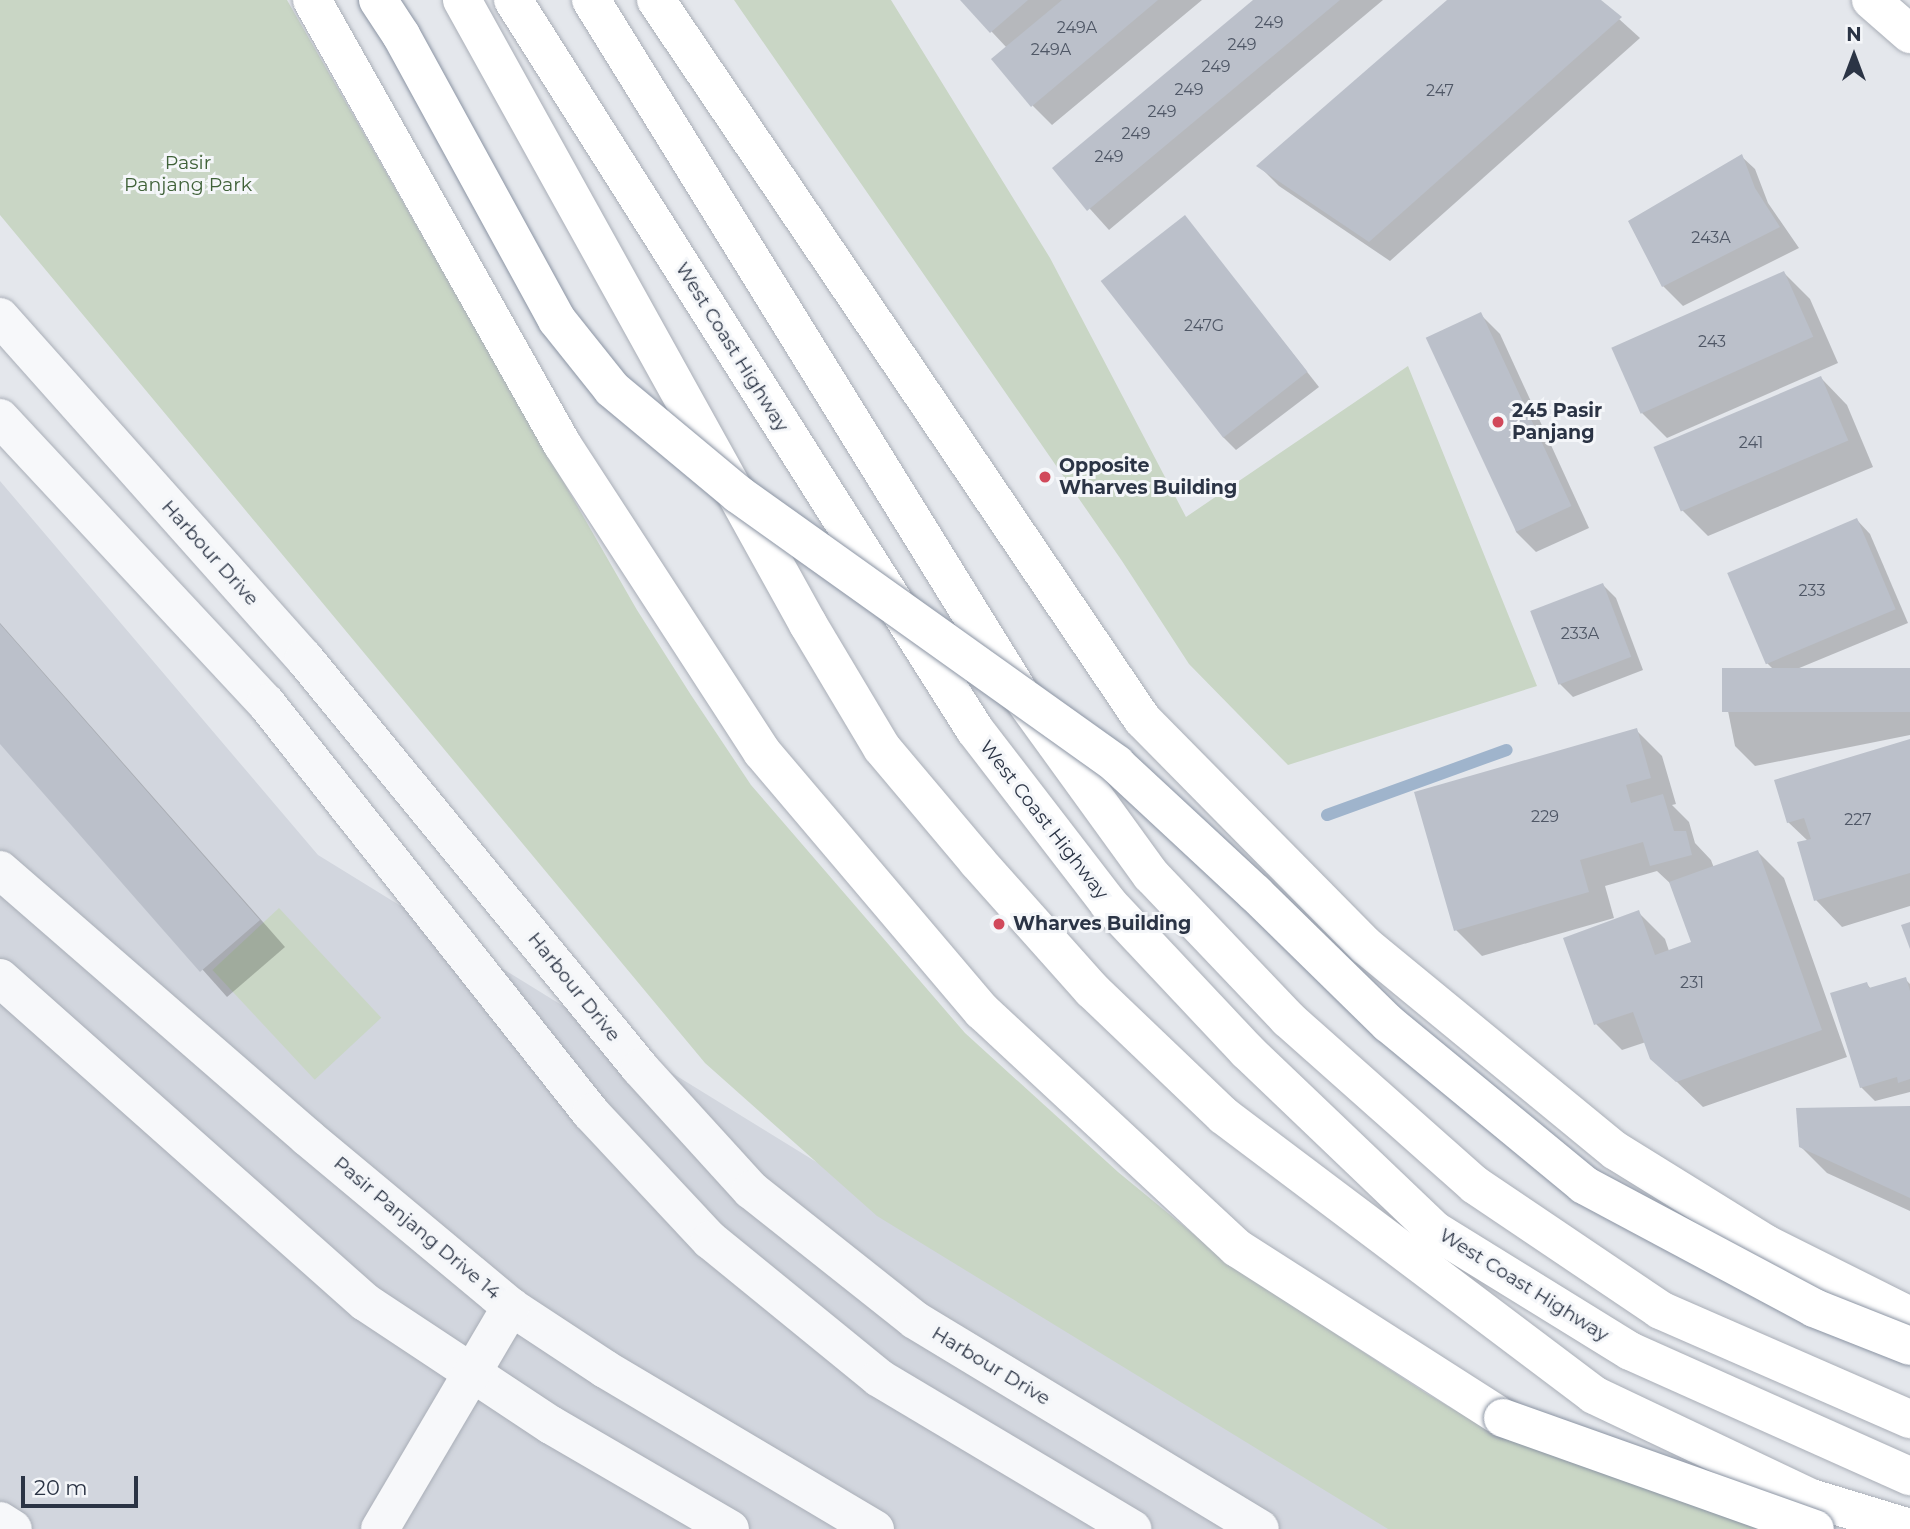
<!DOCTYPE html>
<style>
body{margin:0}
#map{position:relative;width:1910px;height:1529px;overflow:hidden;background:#e4e7ec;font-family:Montserrat,sans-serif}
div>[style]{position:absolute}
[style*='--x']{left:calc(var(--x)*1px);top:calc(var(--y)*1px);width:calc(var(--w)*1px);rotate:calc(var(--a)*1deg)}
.built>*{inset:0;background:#d2d6de}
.green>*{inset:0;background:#c9d6c5;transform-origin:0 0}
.shadow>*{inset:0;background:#0003}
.stream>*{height:12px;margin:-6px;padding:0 6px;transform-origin:6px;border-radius:6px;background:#9fb4cc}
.building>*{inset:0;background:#bbc0ca;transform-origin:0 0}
.roads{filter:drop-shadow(0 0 2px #a9aeb7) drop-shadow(0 0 2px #a9aeb7)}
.minor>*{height:38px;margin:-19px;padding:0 19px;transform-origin:19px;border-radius:19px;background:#f7f8fa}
.major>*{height:38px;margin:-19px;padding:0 19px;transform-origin:19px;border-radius:19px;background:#fff}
.highway>*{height:38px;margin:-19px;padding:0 19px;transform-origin:19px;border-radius:19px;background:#fff}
.bridges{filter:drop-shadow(0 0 2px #8b94a3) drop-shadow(0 0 2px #8b94a3)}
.highway-bridge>*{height:38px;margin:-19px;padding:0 19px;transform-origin:19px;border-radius:19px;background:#fff}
.dots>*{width:19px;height:19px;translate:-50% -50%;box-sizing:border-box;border:4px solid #f4f6f9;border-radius:50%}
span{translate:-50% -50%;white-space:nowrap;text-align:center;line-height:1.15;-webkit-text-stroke:6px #f4f6f9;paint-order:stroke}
.number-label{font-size:16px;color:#4f5766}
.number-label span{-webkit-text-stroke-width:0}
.park-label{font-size:19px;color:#3f6138}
.street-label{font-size:19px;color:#2b3445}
.poi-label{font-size:19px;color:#2b3445;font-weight:700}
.left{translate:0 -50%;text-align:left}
.north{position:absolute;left:1819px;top:21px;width:70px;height:70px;-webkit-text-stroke:5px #f4f6f9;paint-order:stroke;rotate:0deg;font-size:19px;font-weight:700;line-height:28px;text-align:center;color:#2b3445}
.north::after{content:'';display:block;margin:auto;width:24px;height:32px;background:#2b3445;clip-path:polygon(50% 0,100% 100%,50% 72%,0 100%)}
.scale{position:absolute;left:21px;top:1476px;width:117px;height:32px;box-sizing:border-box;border:4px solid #2b3445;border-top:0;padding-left:9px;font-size:21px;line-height:24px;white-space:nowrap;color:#2b3445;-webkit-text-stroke:5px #f4f6f9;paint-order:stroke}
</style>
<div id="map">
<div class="built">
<i style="clip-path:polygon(0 481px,318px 855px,1412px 1529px,0 1529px)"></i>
</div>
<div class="green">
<i style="clip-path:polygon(0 0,287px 0,637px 610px,691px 695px,751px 785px,965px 1033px,1118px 1172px,1231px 1265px,1424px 1392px,1497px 1435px,1791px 1529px,1388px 1529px,877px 1216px,705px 1063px,0 215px)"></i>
<i style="clip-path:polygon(734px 0,891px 0,1050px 258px,1186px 517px,1408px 366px,1537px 686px,1288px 765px,1189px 664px,1122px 561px)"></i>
<i style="left:279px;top:908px;width:150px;height:91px;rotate:47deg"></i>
</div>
<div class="shadow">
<i style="clip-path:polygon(962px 0,1202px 0,1052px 125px,1033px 106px,1007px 48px)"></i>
<i style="clip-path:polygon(1255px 0,1383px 0,1109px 230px,1054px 169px)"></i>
<i style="clip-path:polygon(1450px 0,1598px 0,1640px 38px,1390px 261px,1279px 186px,1259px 166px)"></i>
<i style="clip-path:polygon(1741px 156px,1755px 169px,1768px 203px,1799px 248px,1683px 306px,1663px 286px)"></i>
<i style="clip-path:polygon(1185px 217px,1319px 387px,1236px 450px,1223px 437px)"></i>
<i style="clip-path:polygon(1784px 273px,1810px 299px,1838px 363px,1667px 438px,1641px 412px)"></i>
<i style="clip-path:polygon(1480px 314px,1500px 334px,1589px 528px,1536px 552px,1516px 532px)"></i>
<i style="clip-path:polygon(1821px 378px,1847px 405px,1873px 467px,1708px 536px,1682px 510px)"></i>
<i style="clip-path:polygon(1857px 520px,1870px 534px,1908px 623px,1780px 676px,1767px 663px)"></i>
<i style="clip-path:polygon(1603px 585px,1616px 598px,1643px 670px,1573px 697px,1559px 683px)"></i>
<i style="clip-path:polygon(0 623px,285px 947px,227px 997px,0 742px)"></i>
<i style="clip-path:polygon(1910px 669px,1910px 735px,1755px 766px,1735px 746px,1727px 706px)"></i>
<i style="clip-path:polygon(1636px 730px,1662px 756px,1676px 804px,1672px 805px,1689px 822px,1695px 843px,1711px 860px,1714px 868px,1758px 852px,1784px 878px,1847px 1057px,1703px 1107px,1652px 1058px,1646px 1042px,1622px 1050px,1596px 1024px,1639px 913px,1665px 939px,1669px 951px,1693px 943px,1673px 886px,1657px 871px,1605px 886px,1614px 918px,1482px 956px,1456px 930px)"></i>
<i style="clip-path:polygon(1910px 741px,1910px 906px,1842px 927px,1816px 900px,1808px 841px,1788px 822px)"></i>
<i style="clip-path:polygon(1905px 979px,1910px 984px,1910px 1092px,1875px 1101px,1861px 1087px,1867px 984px,1871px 989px)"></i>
<i style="clip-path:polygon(1910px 1108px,1910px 1211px,1827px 1173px,1800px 1146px)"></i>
</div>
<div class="stream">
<i style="--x:1327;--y:815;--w:191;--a:-19.9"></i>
</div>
<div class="building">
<i style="clip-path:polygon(960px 0,1028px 0,990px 33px)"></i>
<i style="clip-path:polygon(1062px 0,1158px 0,1031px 107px,991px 59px)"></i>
<i style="clip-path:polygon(1253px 0,1340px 0,1087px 211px,1052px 168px)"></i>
<i style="clip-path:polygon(1447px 0,1601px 0,1622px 17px,1369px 242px,1256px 166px)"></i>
<i style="clip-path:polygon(1742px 154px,1755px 188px,1780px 227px,1662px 287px,1628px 221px)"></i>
<i style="left:1185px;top:215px;width:199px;height:107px;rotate:52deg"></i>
<i style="left:1784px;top:271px;width:72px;height:189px;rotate:66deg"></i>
<i style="left:1481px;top:312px;width:214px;height:61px;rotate:65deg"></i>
<i style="left:1821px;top:376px;width:70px;height:182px;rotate:67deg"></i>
<i style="left:1857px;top:518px;width:99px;height:141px;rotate:67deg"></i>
<i style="left:1603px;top:583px;width:79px;height:78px;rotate:69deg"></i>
<i style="clip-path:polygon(0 624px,260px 920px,200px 972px,0 744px)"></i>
<i style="left:1910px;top:668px;width:44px;height:188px;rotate:90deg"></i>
<i style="clip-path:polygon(1637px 728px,1651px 778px,1626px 785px,1631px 803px,1663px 794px,1674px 831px,1686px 831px,1692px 855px,1650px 866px,1643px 842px,1580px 860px,1589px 892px,1454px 931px,1414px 792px)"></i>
<i style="clip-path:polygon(1910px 739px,1910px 873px,1814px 901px,1797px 842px,1811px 839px,1804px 818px,1787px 823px,1774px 780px)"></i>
<i style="clip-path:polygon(1758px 850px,1822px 1030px,1676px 1082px,1650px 1059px,1633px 1012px,1594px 1025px,1563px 938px,1639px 910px,1655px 955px,1691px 942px,1669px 882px)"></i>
<i style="clip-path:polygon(1910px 922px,1910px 949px,1901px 925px)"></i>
<i style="clip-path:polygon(1906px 977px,1910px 991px,1910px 1079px,1898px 1083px,1897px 1077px,1860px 1088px,1830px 993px,1867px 982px,1869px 988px)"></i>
<i style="clip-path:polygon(1910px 1106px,1910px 1198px,1799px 1147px,1796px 1108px)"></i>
</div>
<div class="roads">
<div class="minor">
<i style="--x:0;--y:317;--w:457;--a:48.3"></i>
<i style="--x:304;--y:658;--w:530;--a:50.66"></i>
<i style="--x:640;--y:1068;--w:165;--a:47.7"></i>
<i style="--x:751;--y:1190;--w:209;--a:38.4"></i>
<i style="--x:915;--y:1320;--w:403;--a:31.2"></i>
<i style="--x:0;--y:418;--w:390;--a:47"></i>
<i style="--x:266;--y:703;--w:523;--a:51.6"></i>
<i style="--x:591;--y:1113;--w:174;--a:46.9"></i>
<i style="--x:710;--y:1240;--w:218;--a:39.2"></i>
<i style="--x:879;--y:1378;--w:295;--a:30.8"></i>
<i style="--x:0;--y:870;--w:407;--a:41"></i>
<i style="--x:307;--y:1137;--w:266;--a:39.8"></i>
<i style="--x:511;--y:1307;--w:113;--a:33.4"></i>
<i style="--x:605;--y:1369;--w:314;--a:30.7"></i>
<i style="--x:0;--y:978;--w:488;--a:41.6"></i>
<i style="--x:365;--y:1302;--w:223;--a:33.5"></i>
<i style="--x:551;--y:1425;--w:207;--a:30.2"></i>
<i style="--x:0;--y:1521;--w:15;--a:32"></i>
<i style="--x:380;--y:1529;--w:258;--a:-59.5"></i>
</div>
<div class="major">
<i style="--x:1871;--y:0;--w:52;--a:41.1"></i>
</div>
<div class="highway">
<i style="--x:312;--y:0;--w:510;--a:60.62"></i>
<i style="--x:562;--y:444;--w:367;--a:57"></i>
<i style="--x:762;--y:752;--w:340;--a:49.7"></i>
<i style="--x:982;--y:1011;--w:348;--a:42.9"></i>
<i style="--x:1237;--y:1248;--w:316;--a:32.6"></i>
<i style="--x:462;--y:0;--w:714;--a:60.99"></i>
<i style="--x:808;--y:624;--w:144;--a:59.2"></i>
<i style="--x:882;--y:748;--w:148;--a:49.9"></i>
<i style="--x:977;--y:861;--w:173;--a:48.3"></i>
<i style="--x:1092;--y:990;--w:182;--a:43.7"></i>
<i style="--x:1224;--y:1116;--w:463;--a:37"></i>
<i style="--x:1594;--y:1395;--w:240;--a:25.4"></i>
<i style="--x:1811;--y:1498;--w:103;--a:16.9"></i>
<i style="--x:513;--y:0;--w:864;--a:57.67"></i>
<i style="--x:975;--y:730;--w:218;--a:52.4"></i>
<i style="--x:1108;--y:903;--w:203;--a:46.8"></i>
<i style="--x:1247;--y:1051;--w:259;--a:43.7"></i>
<i style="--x:1434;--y:1230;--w:230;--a:31.7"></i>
<i style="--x:1630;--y:1351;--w:307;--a:24.1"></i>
<i style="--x:591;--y:0;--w:819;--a:58.27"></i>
<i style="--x:1022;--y:697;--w:220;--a:54.1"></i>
<i style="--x:1151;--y:875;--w:199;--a:46.4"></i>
<i style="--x:1288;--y:1019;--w:250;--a:41.6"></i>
<i style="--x:1475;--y:1185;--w:223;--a:34"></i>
<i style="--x:1660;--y:1310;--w:273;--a:23.6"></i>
<i style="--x:656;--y:0;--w:868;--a:55.94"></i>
<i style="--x:1142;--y:719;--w:319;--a:45.4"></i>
<i style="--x:1366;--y:946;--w:323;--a:39.4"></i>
<i style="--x:1616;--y:1151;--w:176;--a:31.8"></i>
<i style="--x:1766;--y:1244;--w:161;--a:26.6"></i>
</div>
</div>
<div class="bridges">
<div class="highway-bridge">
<i style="--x:378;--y:0;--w:42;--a:56.7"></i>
<i style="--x:401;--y:35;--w:325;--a:61.3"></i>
<i style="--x:557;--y:320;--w:88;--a:51.4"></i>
<i style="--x:612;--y:389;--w:164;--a:39.8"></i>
<i style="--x:738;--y:494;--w:465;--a:35.5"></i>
<i style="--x:1116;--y:764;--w:190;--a:42.9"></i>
<i style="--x:1255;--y:893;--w:187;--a:44.4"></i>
<i style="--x:1389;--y:1024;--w:253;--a:39.5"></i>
<i style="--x:1584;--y:1185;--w:261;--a:28.1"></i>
<i style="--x:1814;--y:1308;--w:103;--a:21.6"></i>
<i style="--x:1503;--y:1418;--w:331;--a:19.6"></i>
</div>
</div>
<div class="dots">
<i style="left:1498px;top:422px;background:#d1495b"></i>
<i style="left:1045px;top:477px;background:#d1495b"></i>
<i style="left:999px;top:924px;background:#d1495b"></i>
</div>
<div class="number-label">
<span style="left:1269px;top:23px">249</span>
<span style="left:1077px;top:28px">249A</span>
<span style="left:1242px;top:45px">249</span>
<span style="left:1051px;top:50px">249A</span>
<span style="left:1216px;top:67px">249</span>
<span style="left:1189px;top:90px">249</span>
<span style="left:1440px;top:91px">247</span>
<span style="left:1162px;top:112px">249</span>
<span style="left:1136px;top:134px">249</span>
<span style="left:1109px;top:157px">249</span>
<span style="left:1711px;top:238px">243A</span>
<span style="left:1204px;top:326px">247G</span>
<span style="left:1712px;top:342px">243</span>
<span style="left:1751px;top:443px">241</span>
<span style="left:1812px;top:591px">233</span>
<span style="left:1580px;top:634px">233A</span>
<span style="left:1545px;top:817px">229</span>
<span style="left:1858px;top:820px">227</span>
<span style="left:1692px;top:983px">231</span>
</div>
<div class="park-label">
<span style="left:188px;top:174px">Pasir<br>Panjang Park</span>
</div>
<div class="street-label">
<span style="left:732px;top:347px;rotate:58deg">West Coast Highway</span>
<span style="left:210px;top:553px;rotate:48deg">Harbour Drive</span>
<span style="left:1044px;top:820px;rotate:52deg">West Coast Highway</span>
<span style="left:574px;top:987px;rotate:51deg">Harbour Drive</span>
<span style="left:417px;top:1228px;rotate:40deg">Pasir Panjang Drive 14</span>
<span style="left:1524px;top:1285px;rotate:32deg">West Coast Highway</span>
<span style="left:991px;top:1366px;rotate:31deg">Harbour Drive</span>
</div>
<div class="poi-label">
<span class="left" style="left:1512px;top:422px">245 Pasir<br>Panjang</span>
<span class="left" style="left:1059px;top:477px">Opposite<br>Wharves Building</span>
<span class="left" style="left:1013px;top:924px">Wharves Building</span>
</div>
<div class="north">N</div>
<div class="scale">20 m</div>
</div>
